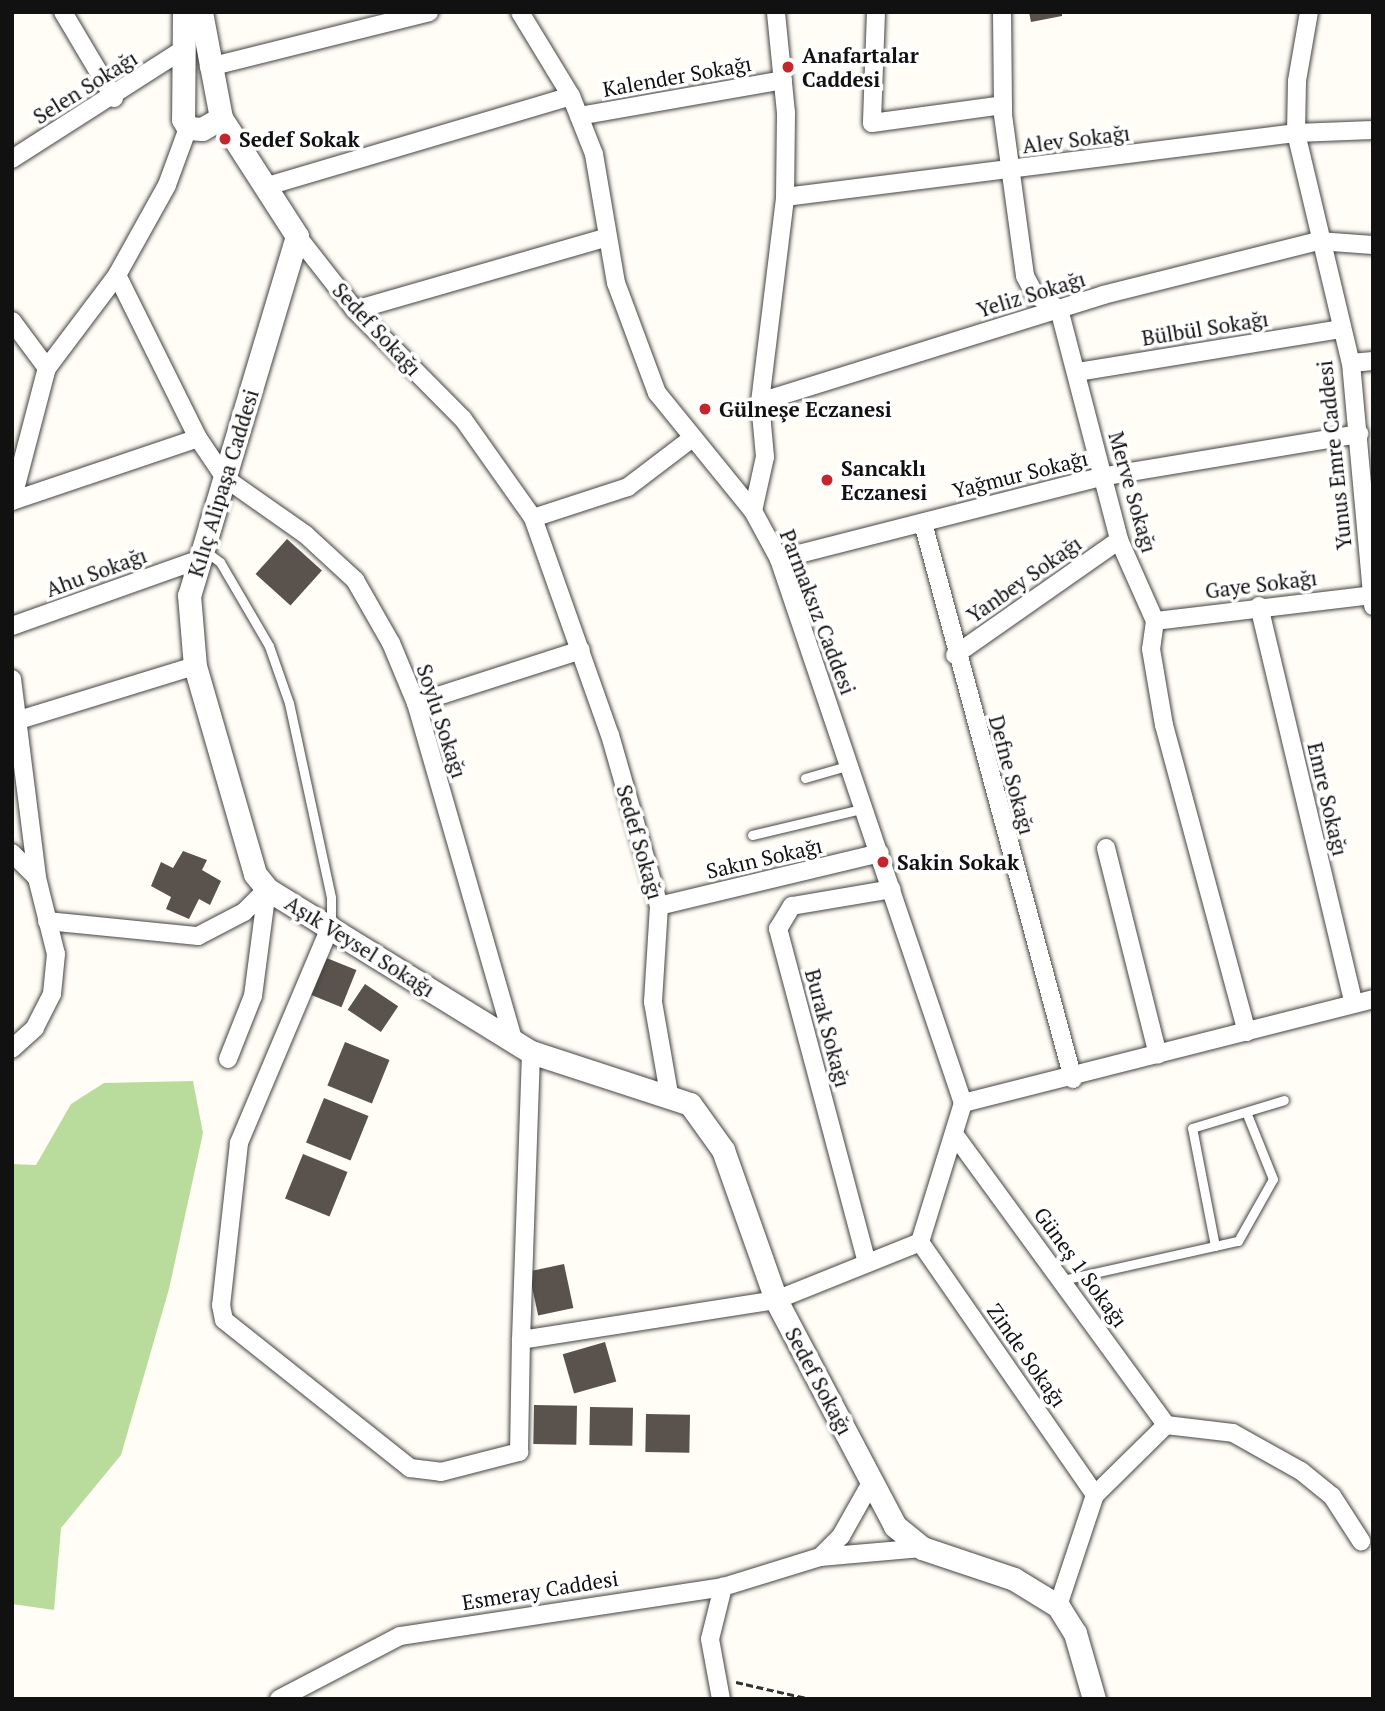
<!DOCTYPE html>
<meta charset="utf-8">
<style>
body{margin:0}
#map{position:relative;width:1385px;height:1711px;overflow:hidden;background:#fffdf5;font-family:"PT Serif",serif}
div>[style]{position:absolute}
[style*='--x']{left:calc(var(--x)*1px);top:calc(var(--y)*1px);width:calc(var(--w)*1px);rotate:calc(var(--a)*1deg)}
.forest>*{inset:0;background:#b9dc9c}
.building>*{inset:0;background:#5a524d;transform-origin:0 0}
.path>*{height:2.5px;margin-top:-1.25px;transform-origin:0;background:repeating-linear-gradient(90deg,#333 0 7px,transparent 0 10.5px)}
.roads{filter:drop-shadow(0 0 2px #444) drop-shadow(0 0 2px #444)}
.service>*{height:9px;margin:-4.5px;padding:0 4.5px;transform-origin:4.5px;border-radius:4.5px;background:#fff}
.minor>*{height:18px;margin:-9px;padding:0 9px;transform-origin:9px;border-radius:9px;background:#fff}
.tertiary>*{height:23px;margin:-11.5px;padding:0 11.5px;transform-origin:11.5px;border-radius:11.5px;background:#fff}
.dots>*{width:19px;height:19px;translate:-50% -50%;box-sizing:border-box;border:4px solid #fff;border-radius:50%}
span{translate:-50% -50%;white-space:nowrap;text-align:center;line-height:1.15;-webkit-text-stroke:7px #fff;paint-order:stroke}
.poi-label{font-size:21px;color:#111;font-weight:700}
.left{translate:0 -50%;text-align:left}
.street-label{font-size:21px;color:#111}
.frame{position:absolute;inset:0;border:14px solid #111;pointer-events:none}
</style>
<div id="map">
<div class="forest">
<i style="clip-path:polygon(193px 1081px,203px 1133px,169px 1289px,121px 1455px,61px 1528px,54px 1610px,12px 1604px,12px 1164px,36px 1165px,71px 1104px,104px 1083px)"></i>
</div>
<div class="building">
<i style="clip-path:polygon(1029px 12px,1062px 12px,1062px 16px,1031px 22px)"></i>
<i style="left:287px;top:539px;width:47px;height:47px;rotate:42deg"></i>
<i style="clip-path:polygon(183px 851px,207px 860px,202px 870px,221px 881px,210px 905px,199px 899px,189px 919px,166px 909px,171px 897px,151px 886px,161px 862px,173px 868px)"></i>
<i style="left:324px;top:957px;width:35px;height:40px;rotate:22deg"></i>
<i style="left:365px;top:984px;width:40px;height:31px;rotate:34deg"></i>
<i style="left:345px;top:1042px;width:48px;height:47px;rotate:22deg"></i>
<i style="left:324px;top:1098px;width:48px;height:48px;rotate:22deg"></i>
<i style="left:303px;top:1154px;width:48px;height:48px;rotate:22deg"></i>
<i style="left:564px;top:1264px;width:45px;height:36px;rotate:78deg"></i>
<i style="left:605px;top:1342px;width:41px;height:44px;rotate:74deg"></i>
<i style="left:534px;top:1405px;width:43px;height:39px;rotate:1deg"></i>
<i style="left:590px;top:1407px;width:43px;height:38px;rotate:1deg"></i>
<i style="left:646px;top:1414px;width:44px;height:38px;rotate:1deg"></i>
</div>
<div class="path">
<i style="--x:736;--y:1682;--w:77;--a:12.8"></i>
</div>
<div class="roads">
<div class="service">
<i style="--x:204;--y:550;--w:20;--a:37"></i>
<i style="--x:220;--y:562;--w:97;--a:59.7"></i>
<i style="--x:269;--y:646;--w:60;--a:70.7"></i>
<i style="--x:289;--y:703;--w:199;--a:77.8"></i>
<i style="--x:331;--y:898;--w:27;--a:90"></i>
<i style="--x:805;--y:778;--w:47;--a:-16.1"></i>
<i style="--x:752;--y:835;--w:116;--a:-13.4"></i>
<i style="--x:1215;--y:1246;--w:120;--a:-101"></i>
<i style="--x:1192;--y:1128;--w:96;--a:-16.9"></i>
<i style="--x:1063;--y:1280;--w:179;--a:-12.6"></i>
<i style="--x:1238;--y:1241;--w:71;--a:-60.6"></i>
<i style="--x:1273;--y:1179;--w:72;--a:-111.9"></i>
</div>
<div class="minor">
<i style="--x:63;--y:12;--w:100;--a:59.3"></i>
<i style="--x:876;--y:12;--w:111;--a:92.1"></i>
<i style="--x:872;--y:123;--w:132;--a:-7.8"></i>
<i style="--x:1002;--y:12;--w:103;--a:89.4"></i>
<i style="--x:1003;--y:115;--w:162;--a:82.2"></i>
<i style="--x:1025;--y:276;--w:21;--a:62"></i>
<i style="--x:1035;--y:295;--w:28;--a:30"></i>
<i style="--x:1059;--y:309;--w:239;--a:75.4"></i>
<i style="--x:1119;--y:540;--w:89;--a:66"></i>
<i style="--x:1155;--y:621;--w:28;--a:98"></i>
<i style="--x:1151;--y:649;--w:77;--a:80.3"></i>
<i style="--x:1164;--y:725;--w:318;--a:74.9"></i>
<i style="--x:1309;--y:12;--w:70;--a:99.9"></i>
<i style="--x:1297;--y:81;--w:52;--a:91.1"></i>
<i style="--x:1296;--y:133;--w:236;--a:76.6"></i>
<i style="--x:1351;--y:363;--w:244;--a:84.8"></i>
<i style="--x:209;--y:67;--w:227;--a:-14"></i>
<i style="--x:579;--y:116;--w:207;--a:-10"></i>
<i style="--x:12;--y:159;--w:201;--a:-32.6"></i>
<i style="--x:264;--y:187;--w:320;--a:-16.5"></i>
<i style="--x:785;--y:197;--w:515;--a:-7.14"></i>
<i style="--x:1296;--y:133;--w:77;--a:-2.2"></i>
<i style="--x:297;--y:236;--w:94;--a:51.9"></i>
<i style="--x:355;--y:310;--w:153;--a:45.3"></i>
<i style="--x:463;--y:419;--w:121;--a:54.7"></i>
<i style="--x:533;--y:518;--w:230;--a:70.5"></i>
<i style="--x:610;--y:735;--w:178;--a:74"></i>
<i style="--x:659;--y:906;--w:96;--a:93.6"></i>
<i style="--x:653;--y:1002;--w:93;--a:80.1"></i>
<i style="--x:117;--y:275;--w:182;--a:63.6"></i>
<i style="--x:198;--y:438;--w:48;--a:56"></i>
<i style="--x:225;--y:478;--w:99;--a:35.1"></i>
<i style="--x:306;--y:535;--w:67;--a:42.6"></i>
<i style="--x:355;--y:580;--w:73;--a:60.3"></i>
<i style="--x:391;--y:643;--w:65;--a:67.4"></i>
<i style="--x:416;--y:703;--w:353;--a:73.9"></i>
<i style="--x:355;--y:310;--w:263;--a:-16.1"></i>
<i style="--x:12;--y:321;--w:59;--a:53.3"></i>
<i style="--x:1351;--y:363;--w:22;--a:-5"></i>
<i style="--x:1078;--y:372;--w:266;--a:-9.3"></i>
<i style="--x:760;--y:402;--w:359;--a:-17.3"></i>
<i style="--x:1103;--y:295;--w:222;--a:-14.1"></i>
<i style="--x:1318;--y:241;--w:55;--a:4.2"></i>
<i style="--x:12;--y:501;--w:138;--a:-75.3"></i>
<i style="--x:47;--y:368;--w:116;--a:-53"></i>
<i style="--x:117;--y:275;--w:103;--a:-60.9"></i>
<i style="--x:167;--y:185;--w:61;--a:-69.8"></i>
<i style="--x:12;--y:501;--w:196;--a:-18.7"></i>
<i style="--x:753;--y:511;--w:55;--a:-77.5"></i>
<i style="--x:765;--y:457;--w:55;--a:-95.2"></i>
<i style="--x:760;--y:402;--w:207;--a:-83"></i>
<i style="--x:785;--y:197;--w:84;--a:-89.3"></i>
<i style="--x:786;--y:113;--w:101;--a:-95.7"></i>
<i style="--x:533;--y:518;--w:100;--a:-18.1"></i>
<i style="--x:628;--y:487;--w:79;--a:-37.3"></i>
<i style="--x:923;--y:523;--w:576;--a:74.9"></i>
<i style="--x:779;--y:559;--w:332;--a:-14.3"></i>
<i style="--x:1101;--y:477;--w:262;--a:-9.5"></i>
<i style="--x:1259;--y:606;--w:407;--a:76.6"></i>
<i style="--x:1155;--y:621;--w:220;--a:-6.8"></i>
<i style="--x:12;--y:626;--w:194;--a:-19.6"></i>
<i style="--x:955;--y:655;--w:200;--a:-35"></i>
<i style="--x:12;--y:679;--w:201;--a:82.8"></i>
<i style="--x:37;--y:878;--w:78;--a:76"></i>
<i style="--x:56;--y:954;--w:40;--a:95.7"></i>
<i style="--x:52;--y:994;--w:38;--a:117"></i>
<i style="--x:35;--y:1028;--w:31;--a:138"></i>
<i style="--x:416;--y:703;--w:173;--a:-17.8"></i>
<i style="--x:19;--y:720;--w:184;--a:-17.1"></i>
<i style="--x:1106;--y:848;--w:213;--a:75.9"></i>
<i style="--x:12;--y:853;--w:35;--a:45"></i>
<i style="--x:659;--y:906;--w:227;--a:-13.5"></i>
<i style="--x:47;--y:921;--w:152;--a:5.7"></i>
<i style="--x:198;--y:936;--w:52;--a:-27.6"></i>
<i style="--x:244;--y:912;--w:33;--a:-45"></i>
<i style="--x:331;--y:925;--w:237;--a:112.9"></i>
<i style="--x:239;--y:1143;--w:163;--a:96.3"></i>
<i style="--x:221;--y:1305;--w:15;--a:79"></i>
<i style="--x:224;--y:1320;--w:238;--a:38.5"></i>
<i style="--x:410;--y:1468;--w:31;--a:7"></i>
<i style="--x:441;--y:1472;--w:81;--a:-14.4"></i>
<i style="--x:519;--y:1452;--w:112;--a:-89"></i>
<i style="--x:521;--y:1340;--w:258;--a:-8.9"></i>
<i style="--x:776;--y:1300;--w:155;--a:-21.9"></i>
<i style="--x:920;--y:1242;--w:145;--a:-72.8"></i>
<i style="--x:963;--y:1103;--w:574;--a:-108.69"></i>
<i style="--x:779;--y:559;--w:55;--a:-118.4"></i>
<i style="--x:753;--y:511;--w:152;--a:-129.1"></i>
<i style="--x:657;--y:393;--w:117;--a:-110.4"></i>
<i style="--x:616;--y:283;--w:131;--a:-99.7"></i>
<i style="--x:594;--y:154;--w:62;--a:-111.6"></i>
<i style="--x:571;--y:96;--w:98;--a:-121.3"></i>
<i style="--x:228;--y:1059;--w:68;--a:-68.4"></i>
<i style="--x:253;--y:996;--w:108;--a:-82.5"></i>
<i style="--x:963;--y:1103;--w:423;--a:-14.2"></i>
<i style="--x:957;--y:1138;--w:355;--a:53.9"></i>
<i style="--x:920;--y:1242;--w:308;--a:55.3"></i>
<i style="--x:867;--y:1263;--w:346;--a:-104.9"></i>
<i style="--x:778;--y:929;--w:27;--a:-59"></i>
<i style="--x:792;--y:906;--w:101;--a:-9.6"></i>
<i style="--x:521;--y:1340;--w:288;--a:-88"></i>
<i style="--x:1166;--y:1425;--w:67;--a:6.8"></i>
<i style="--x:1233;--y:1433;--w:78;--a:29.2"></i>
<i style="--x:1301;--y:1471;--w:40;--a:39"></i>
<i style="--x:1332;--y:1496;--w:54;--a:57.2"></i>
<i style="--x:820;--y:1557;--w:30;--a:-45"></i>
<i style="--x:841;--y:1536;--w:63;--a:-60.6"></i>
<i style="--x:1058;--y:1606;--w:117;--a:-71.6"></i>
<i style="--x:1095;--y:1495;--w:100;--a:-44.6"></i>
<i style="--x:279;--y:1699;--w:136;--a:-27.5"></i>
<i style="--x:400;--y:1636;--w:327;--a:-8.6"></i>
<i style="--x:723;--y:1587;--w:102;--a:-17.2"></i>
<i style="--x:820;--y:1557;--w:102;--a:-5"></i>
<i style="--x:721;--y:1699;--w:61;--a:-100.4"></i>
<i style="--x:710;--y:1639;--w:54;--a:-76"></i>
</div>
<div class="tertiary">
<i style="--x:184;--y:12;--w:107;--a:90.5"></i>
<i style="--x:183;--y:119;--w:10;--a:61"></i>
<i style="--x:188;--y:128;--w:14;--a:4"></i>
<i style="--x:202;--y:129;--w:22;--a:-30"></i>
<i style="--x:201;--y:12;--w:108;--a:79.3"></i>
<i style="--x:221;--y:118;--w:140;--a:57.2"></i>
<i style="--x:297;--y:236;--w:375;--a:106.7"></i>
<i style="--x:189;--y:595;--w:71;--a:85.2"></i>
<i style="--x:195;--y:666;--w:216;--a:73.9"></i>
<i style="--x:255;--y:874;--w:19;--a:51"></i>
<i style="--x:267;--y:889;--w:310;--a:31.7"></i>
<i style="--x:531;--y:1052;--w:167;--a:18.1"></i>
<i style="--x:690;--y:1104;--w:57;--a:54.3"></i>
<i style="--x:723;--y:1150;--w:159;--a:70.5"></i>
<i style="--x:776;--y:1300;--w:255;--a:62.2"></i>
<i style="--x:895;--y:1526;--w:35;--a:39"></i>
<i style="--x:922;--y:1548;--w:97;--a:18.6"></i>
<i style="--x:1014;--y:1579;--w:52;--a:31.5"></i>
<i style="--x:1058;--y:1606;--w:32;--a:58"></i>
<i style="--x:1075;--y:1633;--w:69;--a:73.9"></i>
</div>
</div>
<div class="dots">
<i style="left:788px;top:67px;background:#c4262e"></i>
<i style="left:225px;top:139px;background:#c4262e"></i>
<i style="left:705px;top:409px;background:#c4262e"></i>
<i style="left:827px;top:480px;background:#c4262e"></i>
<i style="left:883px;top:862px;background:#c4262e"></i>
</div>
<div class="poi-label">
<span class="left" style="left:802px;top:67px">Anafartalar<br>Caddesi</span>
<span class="left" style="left:239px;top:139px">Sedef Sokak</span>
<span class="left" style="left:719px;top:409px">Gülneşe Eczanesi</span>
<span class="left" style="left:841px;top:480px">Sancaklı<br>Eczanesi</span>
<span class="left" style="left:897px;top:862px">Sakin Sokak</span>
</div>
<div class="street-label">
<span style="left:677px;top:76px;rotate:-10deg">Kalender Sokağı</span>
<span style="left:85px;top:87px;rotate:-32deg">Selen Sokağı</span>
<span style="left:1076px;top:139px;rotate:-7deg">Alev Sokağı</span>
<span style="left:1031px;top:294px;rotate:-17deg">Yeliz Sokağı</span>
<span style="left:1205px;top:328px;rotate:-9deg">Bülbül Sokağı</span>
<span style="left:377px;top:329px;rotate:47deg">Sedef Sokağı</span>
<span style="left:1334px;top:455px;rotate:-96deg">Yunus Emre Caddesi</span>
<span style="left:1020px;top:474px;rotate:-14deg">Yağmur Sokağı</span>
<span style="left:223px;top:483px;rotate:-73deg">Kılıç Alipaşa Caddesi</span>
<span style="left:1133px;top:492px;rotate:74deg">Merve Sokağı</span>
<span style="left:96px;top:572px;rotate:-20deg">Ahu Sokağı</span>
<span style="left:1024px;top:579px;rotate:-35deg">Yanbey Sokağı</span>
<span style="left:1261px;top:584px;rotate:-7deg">Gaye Sokağı</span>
<span style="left:818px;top:612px;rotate:69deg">Parmaksız Caddesi</span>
<span style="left:442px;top:721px;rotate:72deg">Soylu Sokağı</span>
<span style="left:1012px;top:775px;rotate:75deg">Defne Sokağı</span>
<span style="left:1328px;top:799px;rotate:77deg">Emre Sokağı</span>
<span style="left:640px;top:842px;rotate:74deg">Sedef Sokağı</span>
<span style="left:764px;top:858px;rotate:-13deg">Sakın Sokağı</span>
<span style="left:360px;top:946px;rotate:32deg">Aşık Veysel Sokağı</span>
<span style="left:828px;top:1028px;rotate:75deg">Burak Sokağı</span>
<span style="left:1081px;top:1267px;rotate:54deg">Güneş 1 Sokağı</span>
<span style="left:1027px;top:1355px;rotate:55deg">Zinde Sokağı</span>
<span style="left:819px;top:1381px;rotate:62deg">Sedef Sokağı</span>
<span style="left:540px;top:1590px;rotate:-9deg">Esmeray Caddesi</span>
</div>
<div class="frame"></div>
</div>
